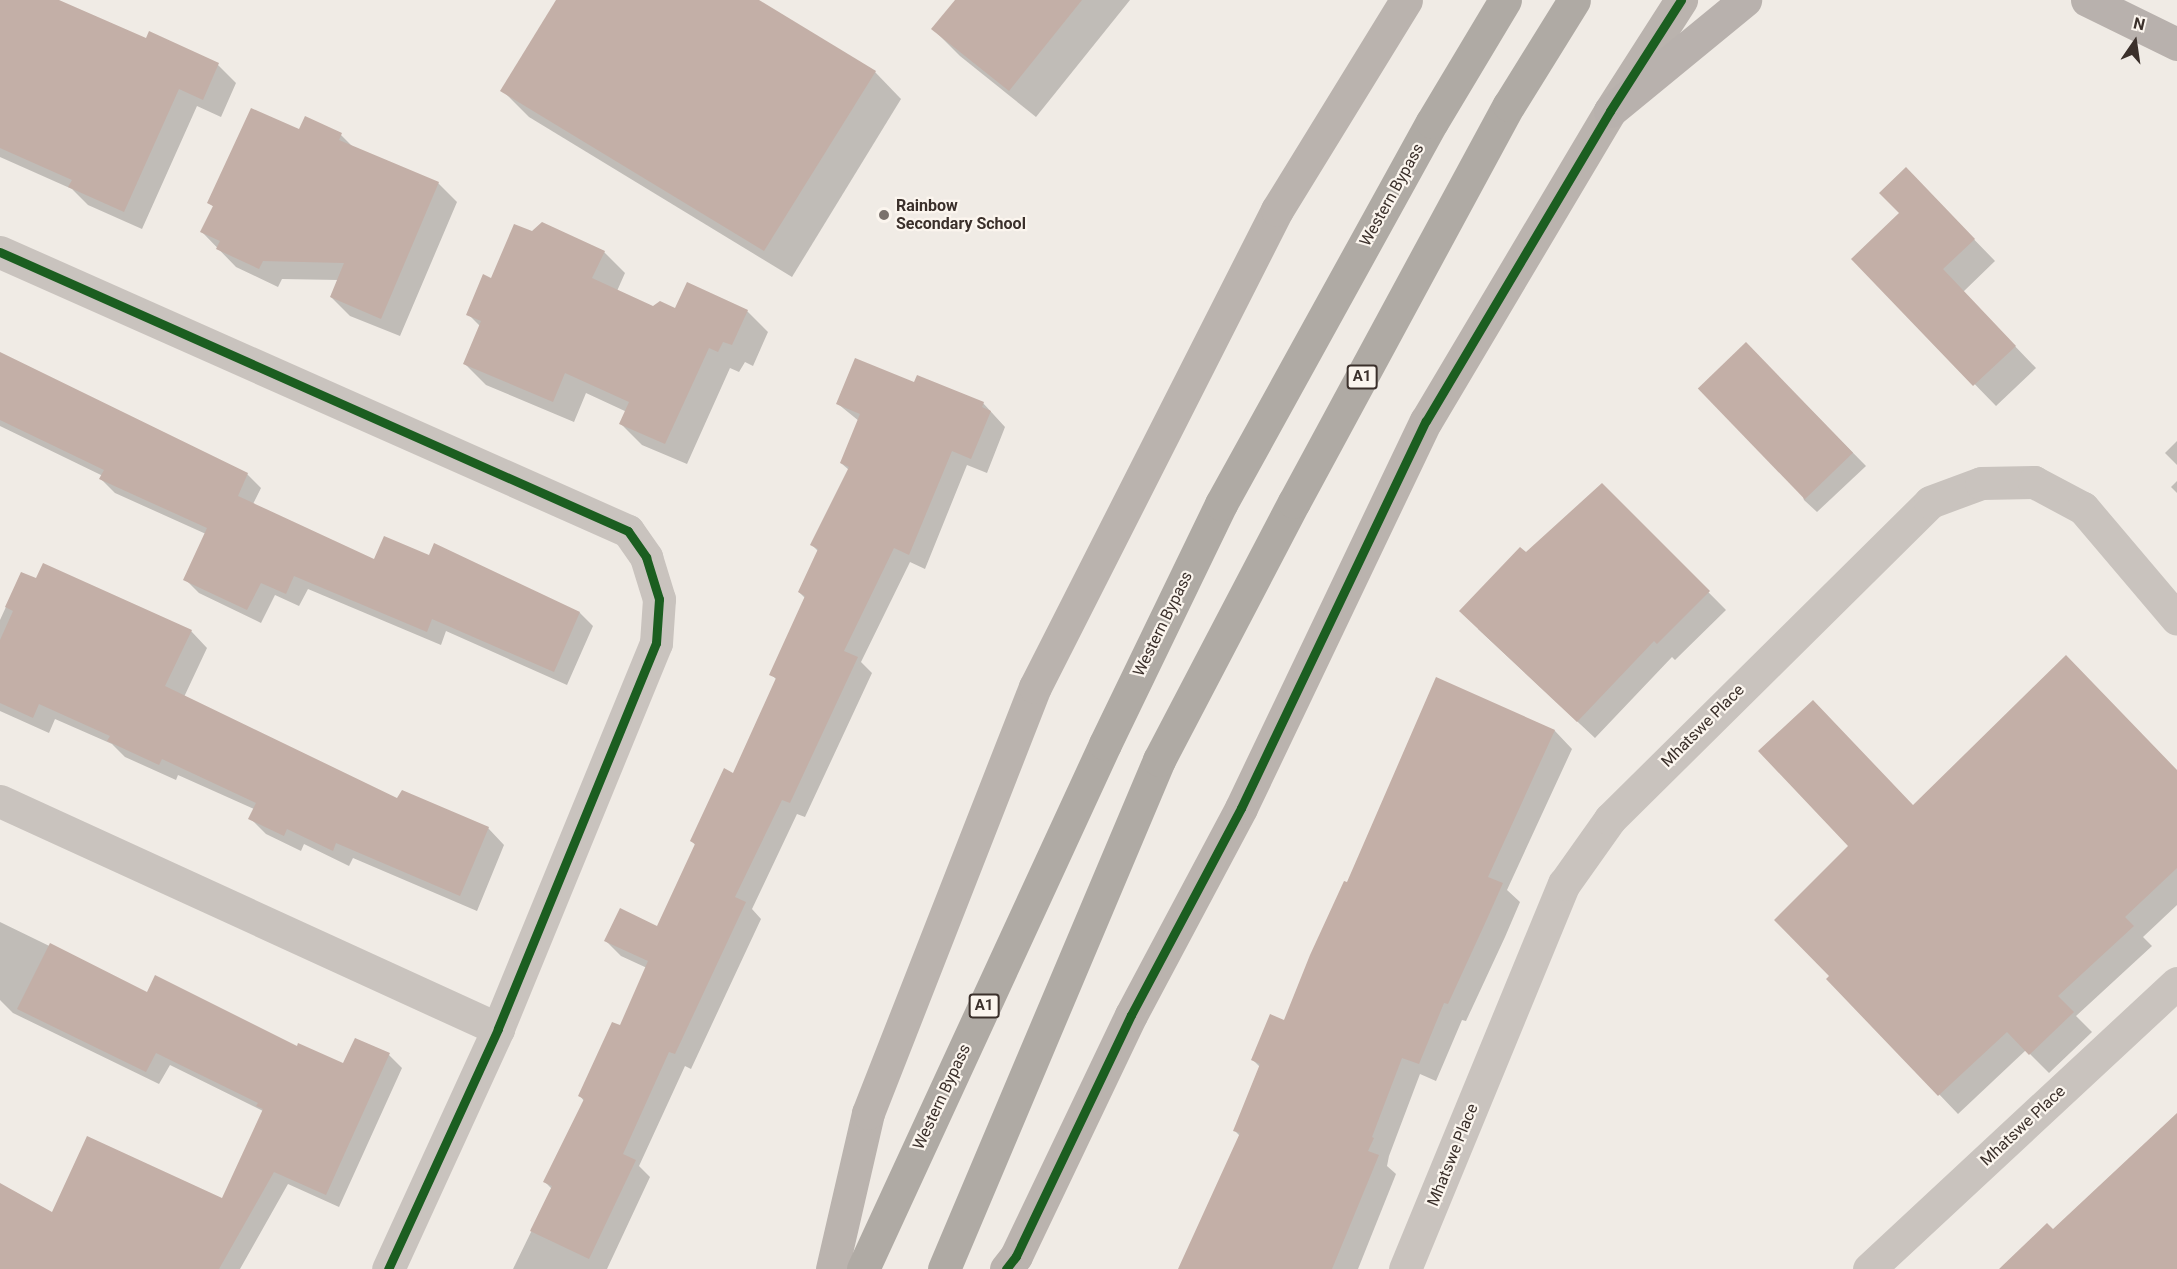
<!DOCTYPE html>
<style>
body{margin:0}
#map{position:relative;width:2177px;height:1269px;overflow:hidden;background:#f0ebe5;font-family:Roboto,sans-serif}
div>[style]{position:absolute}
[style*='--x']{left:calc(var(--x)*1px);top:calc(var(--y)*1px);width:calc(var(--w)*1px);rotate:calc(var(--a)*1deg)}
.shadow>*{inset:0;background:#0003}
.building>*{inset:0;background:#c3afa7;transform-origin:0 0}
.street>*{height:33px;margin:-16.5px;padding:0 16.5px;transform-origin:16.5px;border-radius:16.5px;background:#c9c3be}
.secondary>*{height:33px;margin:-16.5px;padding:0 16.5px;transform-origin:16.5px;border-radius:16.5px;background:#bab3ae}
.primary>*{height:33px;margin:-16.5px;padding:0 16.5px;transform-origin:16.5px;border-radius:16.5px;background:#b8b1ad}
.highway>*{height:33px;margin:-16.5px;padding:0 16.5px;transform-origin:16.5px;border-radius:16.5px;background:#afaaa4}
.cycleway>*{height:9px;margin:-4.5px;padding:0 4.5px;transform-origin:4.5px;border-radius:4.5px;background:#1b5e20}
.dots>*{width:16px;height:16px;translate:-50% -50%;box-sizing:border-box;border:3px solid #fbf5ee;border-radius:50%}
span{translate:-50% -50%;white-space:nowrap;text-align:center;line-height:1.15;-webkit-text-stroke:4.5px #fbf5ee;paint-order:stroke}
.shield-label span{padding:2px 4px;background:#fbf5ee;border:2px solid;border-radius:4px;-webkit-text-stroke-width:0}
.shield-label{font-size:15px;color:#3b302b;font-weight:700}
.street-label{font-size:16px;color:#3b302b}
.poi-label{font-size:16px;color:#3b302b;font-weight:700}
.left{translate:0 -50%;text-align:left}
.north{position:absolute;left:2105px;top:12px;width:60px;height:60px;-webkit-text-stroke:4px #fbf5ee;paint-order:stroke;rotate:13deg;font-size:16px;font-weight:700;line-height:24px;text-align:center;color:#3b302b}
.north::after{content:'';display:block;margin:auto;width:21px;height:27px;background:#3b302b;clip-path:polygon(50% 0,100% 100%,50% 72%,0 100%)}
</style>
<div id="map">
<div class="shadow">
<i style="clip-path:polygon(0 0,38px 0,218px 65px,236px 83px,221px 117px,197px 106px,142px 229px,88px 205px,72px 189px,0 157px)"></i>
<i style="clip-path:polygon(558px 0,756px 0,875px 72px,901px 99px,792px 277px,529px 117px,502px 90px)"></i>
<i style="clip-path:polygon(957px 0,1130px 0,1036px 117px,960px 56px,933px 29px)"></i>
<i style="clip-path:polygon(300px 131px,341px 135px,354px 148px,438px 183px,457px 202px,400px 336px,350px 316px,331px 297px,339px 280px,282px 279px,278px 287px,236px 267px,202px 232px,214px 207px,209px 203px)"></i>
<i style="clip-path:polygon(1927px 191px,1995px 261px,1963px 292px,2036px 368px,1996px 406px,1853px 259px)"></i>
<i style="clip-path:polygon(604px 252px,625px 273px,617px 291px,653px 308px,747px 311px,768px 332px,753px 366px,745px 362px,739px 372px,730px 368px,687px 464px,642px 445px,621px 424px,627px 412px,586px 393px,574px 422px,486px 385px,465px 364px,480px 326px,468px 314px,491px 280px)"></i>
<i style="clip-path:polygon(1746px 344px,1866px 466px,1817px 512px,1804px 500px)"></i>
<i style="clip-path:polygon(0 364px,247px 474px,261px 488px,253px 504px,375px 561px,580px 613px,593px 626px,567px 685px,446px 631px,441px 645px,308px 589px,299px 606px,275px 595px,261px 623px,199px 593px,185px 579px,206px 534px,115px 493px,101px 479px,103px 476px,0 426px)"></i>
<i style="clip-path:polygon(915px 384px,983px 403px,1005px 427px,987px 473px,967px 465px,925px 569px,910px 562px,861px 662px,872px 673px,805px 817px,797px 814px,752px 909px,761px 919px,691px 1069px,685px 1066px,639px 1166px,650px 1177px,607px 1269px,513px 1269px,552px 1189px,545px 1182px,584px 1101px,580px 1096px,620px 1027px,647px 968px,621px 956px,606px 941px,658px 928px,696px 846px,692px 841px,734px 775px,777px 680px,771px 674px,805px 598px,799px 592px,819px 552px,812px 545px,849px 470px,841px 463px,859px 421px,838px 404px)"></i>
<i style="clip-path:polygon(2177px 441px,2177px 465px,2165px 453px)"></i>
<i style="clip-path:polygon(2177px 481px,2177px 493px,2171px 487px)"></i>
<i style="clip-path:polygon(1602px 485px,1726px 610px,1675px 660px,1672px 657px,1595px 738px,1478px 629px,1526px 554px)"></i>
<i style="clip-path:polygon(21px 574px,191px 631px,207px 648px,184px 697px,398px 800px,488px 828px,504px 845px,477px 911px,353px 858px,349px 866px,304px 844px,301px 851px,266px 834px,250px 818px,254px 809px,178px 775px,176px 780px,125px 757px,112px 744px,55px 719px,49px 733px,0 711px,0 620px)"></i>
<i style="clip-path:polygon(1436px 679px,1555px 731px,1572px 749px,1507px 890px,1520px 902px,1505px 937px,1466px 1021px,1462px 1020px,1436px 1081px,1420px 1074px,1389px 1156px,1387px 1166px,1396px 1174px,1358px 1269px,1180px 1269px,1240px 1136px,1235px 1131px,1260px 1067px,1253px 1060px,1285px 1022px,1348px 884px)"></i>
<i style="clip-path:polygon(2177px 771px,2177px 905px,2143px 937px,2152px 946px,2076px 1016px,2092px 1032px,2049px 1073px,2026px 1050px,1958px 1114px,1829px 979px,1913px 807px)"></i>
<i style="clip-path:polygon(0 922px,148px 994px,343px 1065px,389px 1055px,402px 1068px,339px 1207px,288px 1184px,240px 1269px,10px 1269px,0 1263px,0 1184px,52px 1214px,223px 1200px,263px 1111px,170px 1065px,159px 1084px,13px 1013px,0 1000px)"></i>
</div>
<div class="building">
<i style="clip-path:polygon(0 0,59px 0,146px 38px,149px 31px,219px 63px,203px 100px,179px 89px,124px 212px,68px 187px,72px 180px,0 148px)"></i>
<i style="clip-path:polygon(556px 0,759px 0,876px 71px,764px 251px,500px 91px)"></i>
<i style="clip-path:polygon(955px 0,1082px 0,1009px 91px,931px 29px)"></i>
<i style="clip-path:polygon(251px 108px,299px 129px,305px 116px,342px 133px,339px 140px,439px 182px,381px 319px,330px 297px,344px 263px,263px 261px,259px 269px,216px 249px,220px 241px,200px 232px,213px 206px,207px 203px)"></i>
<i style="clip-path:polygon(1906px 167px,1975px 239px,1943px 269px,2016px 346px,1973px 386px,1851px 259px,1899px 213px,1879px 193px)"></i>
<i style="clip-path:polygon(542px 222px,605px 251px,592px 278px,653px 306px,660px 301px,675px 308px,687px 282px,748px 310px,732px 345px,723px 342px,718px 352px,709px 348px,665px 444px,619px 424px,629px 402px,565px 373px,553px 402px,463px 364px,481px 321px,466px 315px,483px 274px,491px 278px,514px 224px,532px 231px)"></i>
<i style="left:1746px;top:342px;width:154px;height:67px;rotate:46deg"></i>
<i style="clip-path:polygon(0 352px,248px 473px,238px 496px,374px 559px,384px 536px,429px 555px,434px 543px,580px 612px,554px 672px,432px 619px,427px 632px,294px 576px,286px 594px,261px 583px,247px 610px,183px 580px,207px 528px,99px 479px,104px 470px,0 420px)"></i>
<i style="clip-path:polygon(855px 358px,914px 382px,917px 375px,984px 402px,982px 407px,991px 411px,971px 459px,952px 451px,909px 555px,894px 548px,844px 651px,858px 657px,790px 803px,782px 800px,735px 897px,746px 902px,675px 1054px,669px 1052px,623px 1154px,636px 1160px,589px 1259px,530px 1231px,552px 1186px,543px 1182px,584px 1099px,578px 1096px,612px 1022px,620px 1025px,648px 961px,604px 941px,620px 908px,657px 926px,695px 844px,690px 841px,724px 768px,733px 773px,776px 678px,769px 675px,805px 596px,798px 592px,818px 549px,810px 545px,849px 467px,840px 463px,860px 414px,836px 404px)"></i>
<i style="clip-path:polygon(1602px 483px,1710px 591px,1657px 644px,1654px 641px,1577px 722px,1459px 611px,1520px 547px,1526px 552px)"></i>
<i style="clip-path:polygon(43px 563px,192px 630px,165px 686px,397px 798px,402px 790px,489px 827px,460px 896px,336px 843px,333px 851px,287px 829px,284px 836px,248px 819px,256px 803px,162px 759px,159px 765px,107px 741px,110px 736px,39px 704px,33px 718px,0 703px,0 640px,13px 611px,5px 607px,21px 572px,36px 578px)"></i>
<i style="clip-path:polygon(2066px 655px,2177px 770px,2177px 868px,2125px 917px,2134px 926px,2058px 996px,2074px 1012px,2029px 1055px,2007px 1032px,1938px 1096px,1826px 979px,1829px 976px,1774px 920px,1848px 846px,1758px 751px,1813px 700px,1913px 805px)"></i>
<i style="clip-path:polygon(1436px 677px,1555px 730px,1488px 877px,1503px 883px,1487px 919px,1448px 1004px,1444px 1003px,1419px 1064px,1402px 1058px,1372px 1137px,1374px 1138px,1368px 1151px,1379px 1155px,1332px 1269px,1178px 1269px,1240px 1133px,1233px 1131px,1260px 1064px,1251px 1060px,1270px 1014px,1284px 1020px,1310px 955px,1344px 881px,1347px 882px)"></i>
<i style="clip-path:polygon(50px 943px,147px 992px,155px 975px,297px 1046px,298px 1043px,343px 1063px,355px 1038px,390px 1053px,326px 1195px,274px 1172px,219px 1269px,0 1269px,0 1183px,52px 1212px,87px 1136px,222px 1198px,263px 1109px,256px 1106px,258px 1103px,156px 1053px,146px 1072px,17px 1009px)"></i>
<i style="clip-path:polygon(2177px 1113px,2177px 1269px,1999px 1269px,2047px 1223px,2053px 1229px)"></i>
</div>
<div class="street">
<i style="--x:0;--y:252;--w:687;--a:23.95"></i>
<i style="--x:628;--y:531;--w:32;--a:55"></i>
<i style="--x:646;--y:557;--w:44;--a:72.8"></i>
<i style="--x:659;--y:599;--w:44;--a:93.9"></i>
<i style="--x:656;--y:643;--w:417;--a:112.3"></i>
<i style="--x:498;--y:1029;--w:264;--a:114.6"></i>
<i style="--x:0;--y:801;--w:548;--a:24.6"></i>
<i style="--x:1405;--y:1269;--w:417;--a:-67.6"></i>
<i style="--x:1564;--y:884;--w:80;--a:-54.7"></i>
<i style="--x:1610;--y:819;--w:450;--a:-44.7"></i>
<i style="--x:1930;--y:502;--w:54;--a:-20.4"></i>
<i style="--x:1981;--y:483;--w:53;--a:-1.1"></i>
<i style="--x:2034;--y:482;--w:55;--a:28"></i>
<i style="--x:2083;--y:508;--w:145;--a:49.7"></i>
<i style="--x:1869;--y:1269;--w:420;--a:-42.9"></i>
</div>
<div class="secondary">
<i style="--x:832;--y:1269;--w:160;--a:-77"></i>
<i style="--x:868;--y:1113;--w:458;--a:-68.6"></i>
<i style="--x:1035;--y:687;--w:535;--a:-63.1"></i>
<i style="--x:1277;--y:210;--w:246;--a:-58.4"></i>
<i style="--x:1006;--y:1269;--w:16;--a:-52"></i>
<i style="--x:1016;--y:1256;--w:267;--a:-64.5"></i>
<i style="--x:1131;--y:1015;--w:234;--a:-62"></i>
<i style="--x:1241;--y:808;--w:429;--a:-64.5"></i>
<i style="--x:1426;--y:421;--w:360;--a:-59.3"></i>
<i style="--x:1610;--y:111;--w:132;--a:-57.4"></i>
</div>
<div class="primary">
<i style="--x:2087;--y:0;--w:100;--a:26.1"></i>
<i style="--x:1610;--y:111;--w:175;--a:-39.4"></i>
</div>
<div class="highway">
<i style="--x:863;--y:1269;--w:578;--a:-65.25"></i>
<i style="--x:1105;--y:744;--w:267;--a:-64.2"></i>
<i style="--x:1221;--y:504;--w:436;--a:-61.1"></i>
<i style="--x:1432;--y:122;--w:142;--a:-59.1"></i>
<i style="--x:944;--y:1269;--w:553;--a:-67.1"></i>
<i style="--x:1159;--y:760;--w:291;--a:-62.4"></i>
<i style="--x:1294;--y:502;--w:451;--a:-61.6"></i>
<i style="--x:1509;--y:105;--w:123;--a:-58.2"></i>
</div>
<div class="cycleway">
<i style="--x:0;--y:252;--w:687;--a:23.95"></i>
<i style="--x:628;--y:531;--w:32;--a:55"></i>
<i style="--x:646;--y:557;--w:44;--a:72.8"></i>
<i style="--x:659;--y:599;--w:44;--a:93.9"></i>
<i style="--x:656;--y:643;--w:417;--a:112.3"></i>
<i style="--x:498;--y:1029;--w:264;--a:114.6"></i>
<i style="--x:1006;--y:1269;--w:16;--a:-52"></i>
<i style="--x:1016;--y:1256;--w:267;--a:-64.5"></i>
<i style="--x:1131;--y:1015;--w:234;--a:-62"></i>
<i style="--x:1241;--y:808;--w:429;--a:-64.5"></i>
<i style="--x:1426;--y:421;--w:360;--a:-59.3"></i>
<i style="--x:1610;--y:111;--w:132;--a:-57.4"></i>
</div>
<div class="dots">
<i style="left:884px;top:215px;background:#7a716c"></i>
</div>
<div class="shield-label">
<span style="left:1362px;top:377px">A1</span>
<span style="left:984px;top:1006px">A1</span>
</div>
<div class="street-label">
<span style="left:1392px;top:195px;rotate:-61deg">Western Bypass</span>
<span style="left:1163px;top:624px;rotate:-64deg">Western Bypass</span>
<span style="left:1703px;top:726px;rotate:-45deg">Mhatswe Place</span>
<span style="left:942px;top:1097px;rotate:-65deg">Western Bypass</span>
<span style="left:2023px;top:1126px;rotate:-43deg">Mhatswe Place</span>
<span style="left:1453px;top:1155px;rotate:-68deg">Mhatswe Place</span>
</div>
<div class="poi-label">
<span class="left" style="left:896px;top:215px">Rainbow<br>Secondary School</span>
</div>
<div class="north">N</div>
</div>
